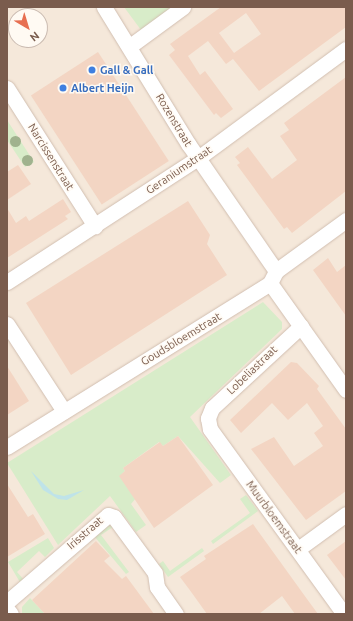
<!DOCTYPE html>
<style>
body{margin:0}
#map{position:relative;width:353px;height:621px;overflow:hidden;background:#fdf6ec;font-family:Ubuntu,sans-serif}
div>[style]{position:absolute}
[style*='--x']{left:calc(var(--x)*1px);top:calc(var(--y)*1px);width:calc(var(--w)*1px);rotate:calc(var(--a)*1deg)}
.residential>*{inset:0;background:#f5e8da}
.green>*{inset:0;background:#d8ecc9}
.water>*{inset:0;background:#bfe3e8}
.building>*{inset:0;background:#f3d5c3;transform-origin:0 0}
.roads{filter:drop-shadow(0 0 1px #d1beb0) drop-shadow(0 0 1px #d1beb0)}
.minor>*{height:15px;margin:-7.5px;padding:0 7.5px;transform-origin:7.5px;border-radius:7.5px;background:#fff}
.trees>*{width:11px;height:11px;margin:-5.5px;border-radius:50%;background:#a0b28e}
.dots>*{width:11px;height:11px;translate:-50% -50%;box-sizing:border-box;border:2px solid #fffaf3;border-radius:50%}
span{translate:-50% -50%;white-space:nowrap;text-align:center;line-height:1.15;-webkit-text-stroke:3px #fffaf3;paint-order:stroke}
.shop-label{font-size:11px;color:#366cbe;font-weight:700}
.left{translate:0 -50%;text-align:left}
.street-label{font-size:11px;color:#7a5c4d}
.frame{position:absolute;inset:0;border:8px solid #7a5c4d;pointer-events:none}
.north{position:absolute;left:8px;top:8px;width:40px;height:40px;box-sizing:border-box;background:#fffaf3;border:1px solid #cabbb1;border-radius:50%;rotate:142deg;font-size:11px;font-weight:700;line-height:16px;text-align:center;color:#7a5c4d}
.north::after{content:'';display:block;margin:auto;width:14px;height:18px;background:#e76f51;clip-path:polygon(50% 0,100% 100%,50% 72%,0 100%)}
</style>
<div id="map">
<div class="residential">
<i style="clip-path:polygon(evenodd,7px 7px,346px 7px,346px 614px,7px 614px,7px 7px,16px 16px,40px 16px,40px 40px,16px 40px,16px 16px)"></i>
</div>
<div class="green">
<i style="clip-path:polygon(124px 7px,175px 7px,141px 30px)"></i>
<i style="clip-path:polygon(7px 120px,34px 162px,25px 167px,7px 140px)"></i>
<i style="clip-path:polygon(263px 302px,282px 322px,282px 329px,190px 417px,231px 475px,220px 483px,178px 436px,163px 446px,159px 442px,123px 468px,125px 471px,120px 476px,136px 498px,131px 504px,146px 525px,136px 532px,110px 496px,58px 545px,7px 463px)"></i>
<i style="clip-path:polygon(246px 495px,258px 511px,213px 544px,211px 541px,250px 513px,240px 499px)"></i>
<i style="clip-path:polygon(107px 524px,113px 527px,101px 535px,129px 572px,126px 574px,94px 536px)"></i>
<i style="clip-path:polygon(48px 538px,54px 548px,45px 557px,39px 551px,17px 572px,25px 581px,21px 584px,8px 562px)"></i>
<i style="clip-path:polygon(202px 548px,204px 551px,168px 577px,159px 564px,163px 561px,170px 571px)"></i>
<i style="clip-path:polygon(30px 598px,45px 614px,22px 614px,22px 607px)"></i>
</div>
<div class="water">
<i style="clip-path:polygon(31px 471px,54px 494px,64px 496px,84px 490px,67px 500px,58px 499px,43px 490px)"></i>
</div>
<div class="building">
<i style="clip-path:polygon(evenodd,221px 7px,346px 7px,346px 27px,259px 91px,233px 59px,226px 64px,208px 41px,188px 56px,200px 75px,205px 71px,233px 109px,221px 118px,216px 113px,214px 115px,169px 55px,175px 50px,170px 44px,221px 7px,246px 13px,261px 34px,234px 53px,219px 33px,246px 13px)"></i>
<i style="left:98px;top:52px;width:130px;height:80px;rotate:57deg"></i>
<i style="clip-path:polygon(346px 77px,346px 191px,292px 233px,287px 227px,284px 229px,237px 165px,240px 163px,235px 157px,248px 147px,272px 179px,297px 160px,280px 136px,289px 130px,284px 123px)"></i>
<i style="clip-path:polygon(18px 165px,31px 184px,7px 200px,7px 172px)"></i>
<i style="clip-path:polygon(63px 199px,71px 212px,65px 216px,68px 219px,7px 258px,7px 208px,16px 223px,26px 216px,29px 221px)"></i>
<i style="clip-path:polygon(188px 201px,210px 235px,207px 244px,227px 275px,71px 375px,26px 303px)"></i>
<i style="clip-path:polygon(328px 258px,337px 272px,346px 265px,346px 316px,313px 270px)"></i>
<i style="clip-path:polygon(291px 362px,297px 363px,319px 386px,317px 389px,346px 429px,346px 491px,306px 520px,251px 449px,274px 437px,294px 466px,323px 446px,314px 433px,323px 426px,307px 403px,288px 420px,272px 403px,241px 433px,230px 420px)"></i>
<i style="clip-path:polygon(7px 366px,29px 401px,7px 415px)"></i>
<i style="clip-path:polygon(178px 436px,213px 485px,154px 528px,119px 476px,125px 471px,123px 468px,160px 442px,163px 446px)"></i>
<i style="clip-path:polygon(7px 484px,28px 517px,33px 514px,45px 534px,7px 557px)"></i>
<i style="clip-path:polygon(253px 524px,307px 599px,318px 614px,295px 614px,282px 596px,259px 614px,207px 614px,189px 589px,180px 577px,206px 559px,204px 556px)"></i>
<i style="clip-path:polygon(96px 541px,110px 556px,104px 561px,122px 579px,126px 576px,154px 614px,45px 614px,32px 600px)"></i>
<i style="clip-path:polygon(346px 541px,346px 580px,327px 555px)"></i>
</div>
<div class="roads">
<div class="minor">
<i style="--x:104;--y:7;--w:162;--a:58.4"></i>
<i style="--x:189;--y:145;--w:153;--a:55.4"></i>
<i style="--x:130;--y:46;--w:66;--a:-36.3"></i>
<i style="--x:7;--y:88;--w:164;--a:57.5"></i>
<i style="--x:7;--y:282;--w:228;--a:-33"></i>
<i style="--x:198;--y:158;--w:184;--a:-36.4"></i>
<i style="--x:270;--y:283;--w:131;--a:54.6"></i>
<i style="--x:7;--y:324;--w:104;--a:56.8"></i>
<i style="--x:301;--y:326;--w:121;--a:137.3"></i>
<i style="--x:212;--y:408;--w:11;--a:112"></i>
<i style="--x:208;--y:418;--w:11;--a:80"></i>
<i style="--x:210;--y:429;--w:228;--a:54.1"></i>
<i style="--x:7;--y:447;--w:310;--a:-31.9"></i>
<i style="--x:270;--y:283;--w:13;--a:-63"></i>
<i style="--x:276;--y:271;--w:87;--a:-36.1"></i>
<i style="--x:298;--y:549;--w:59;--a:-36.1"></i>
<i style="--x:7;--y:602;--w:133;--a:-40.7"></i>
<i style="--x:108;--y:515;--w:6;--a:18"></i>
<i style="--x:114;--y:517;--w:69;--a:53.8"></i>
<i style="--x:155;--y:573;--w:14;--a:82"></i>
<i style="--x:157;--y:587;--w:33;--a:55"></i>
<i style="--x:7;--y:609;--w:6;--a:51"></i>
</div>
</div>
<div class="trees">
<i style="left:15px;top:141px"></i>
<i style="left:27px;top:160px"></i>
</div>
<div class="dots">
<i style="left:92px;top:70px;background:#3f7fe0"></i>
<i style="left:63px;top:88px;background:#3f7fe0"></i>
</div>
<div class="shop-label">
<span class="left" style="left:100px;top:70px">Gall &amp; Gall</span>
<span class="left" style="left:71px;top:88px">Albert Heijn</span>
</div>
<div class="street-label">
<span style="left:174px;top:120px;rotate:59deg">Rozenstraat</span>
<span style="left:51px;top:157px;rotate:58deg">Narcissenstraat</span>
<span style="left:179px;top:170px;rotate:-34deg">Geraniumstraat</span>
<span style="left:181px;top:339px;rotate:-31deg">Goudsbloemstraat</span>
<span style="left:252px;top:370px;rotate:-44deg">Lobeliastraat</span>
<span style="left:274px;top:517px;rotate:54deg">Muurbloemstraat</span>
<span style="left:85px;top:533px;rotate:-41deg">Irisstraat</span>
</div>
<div class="frame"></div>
<div class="north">N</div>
</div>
